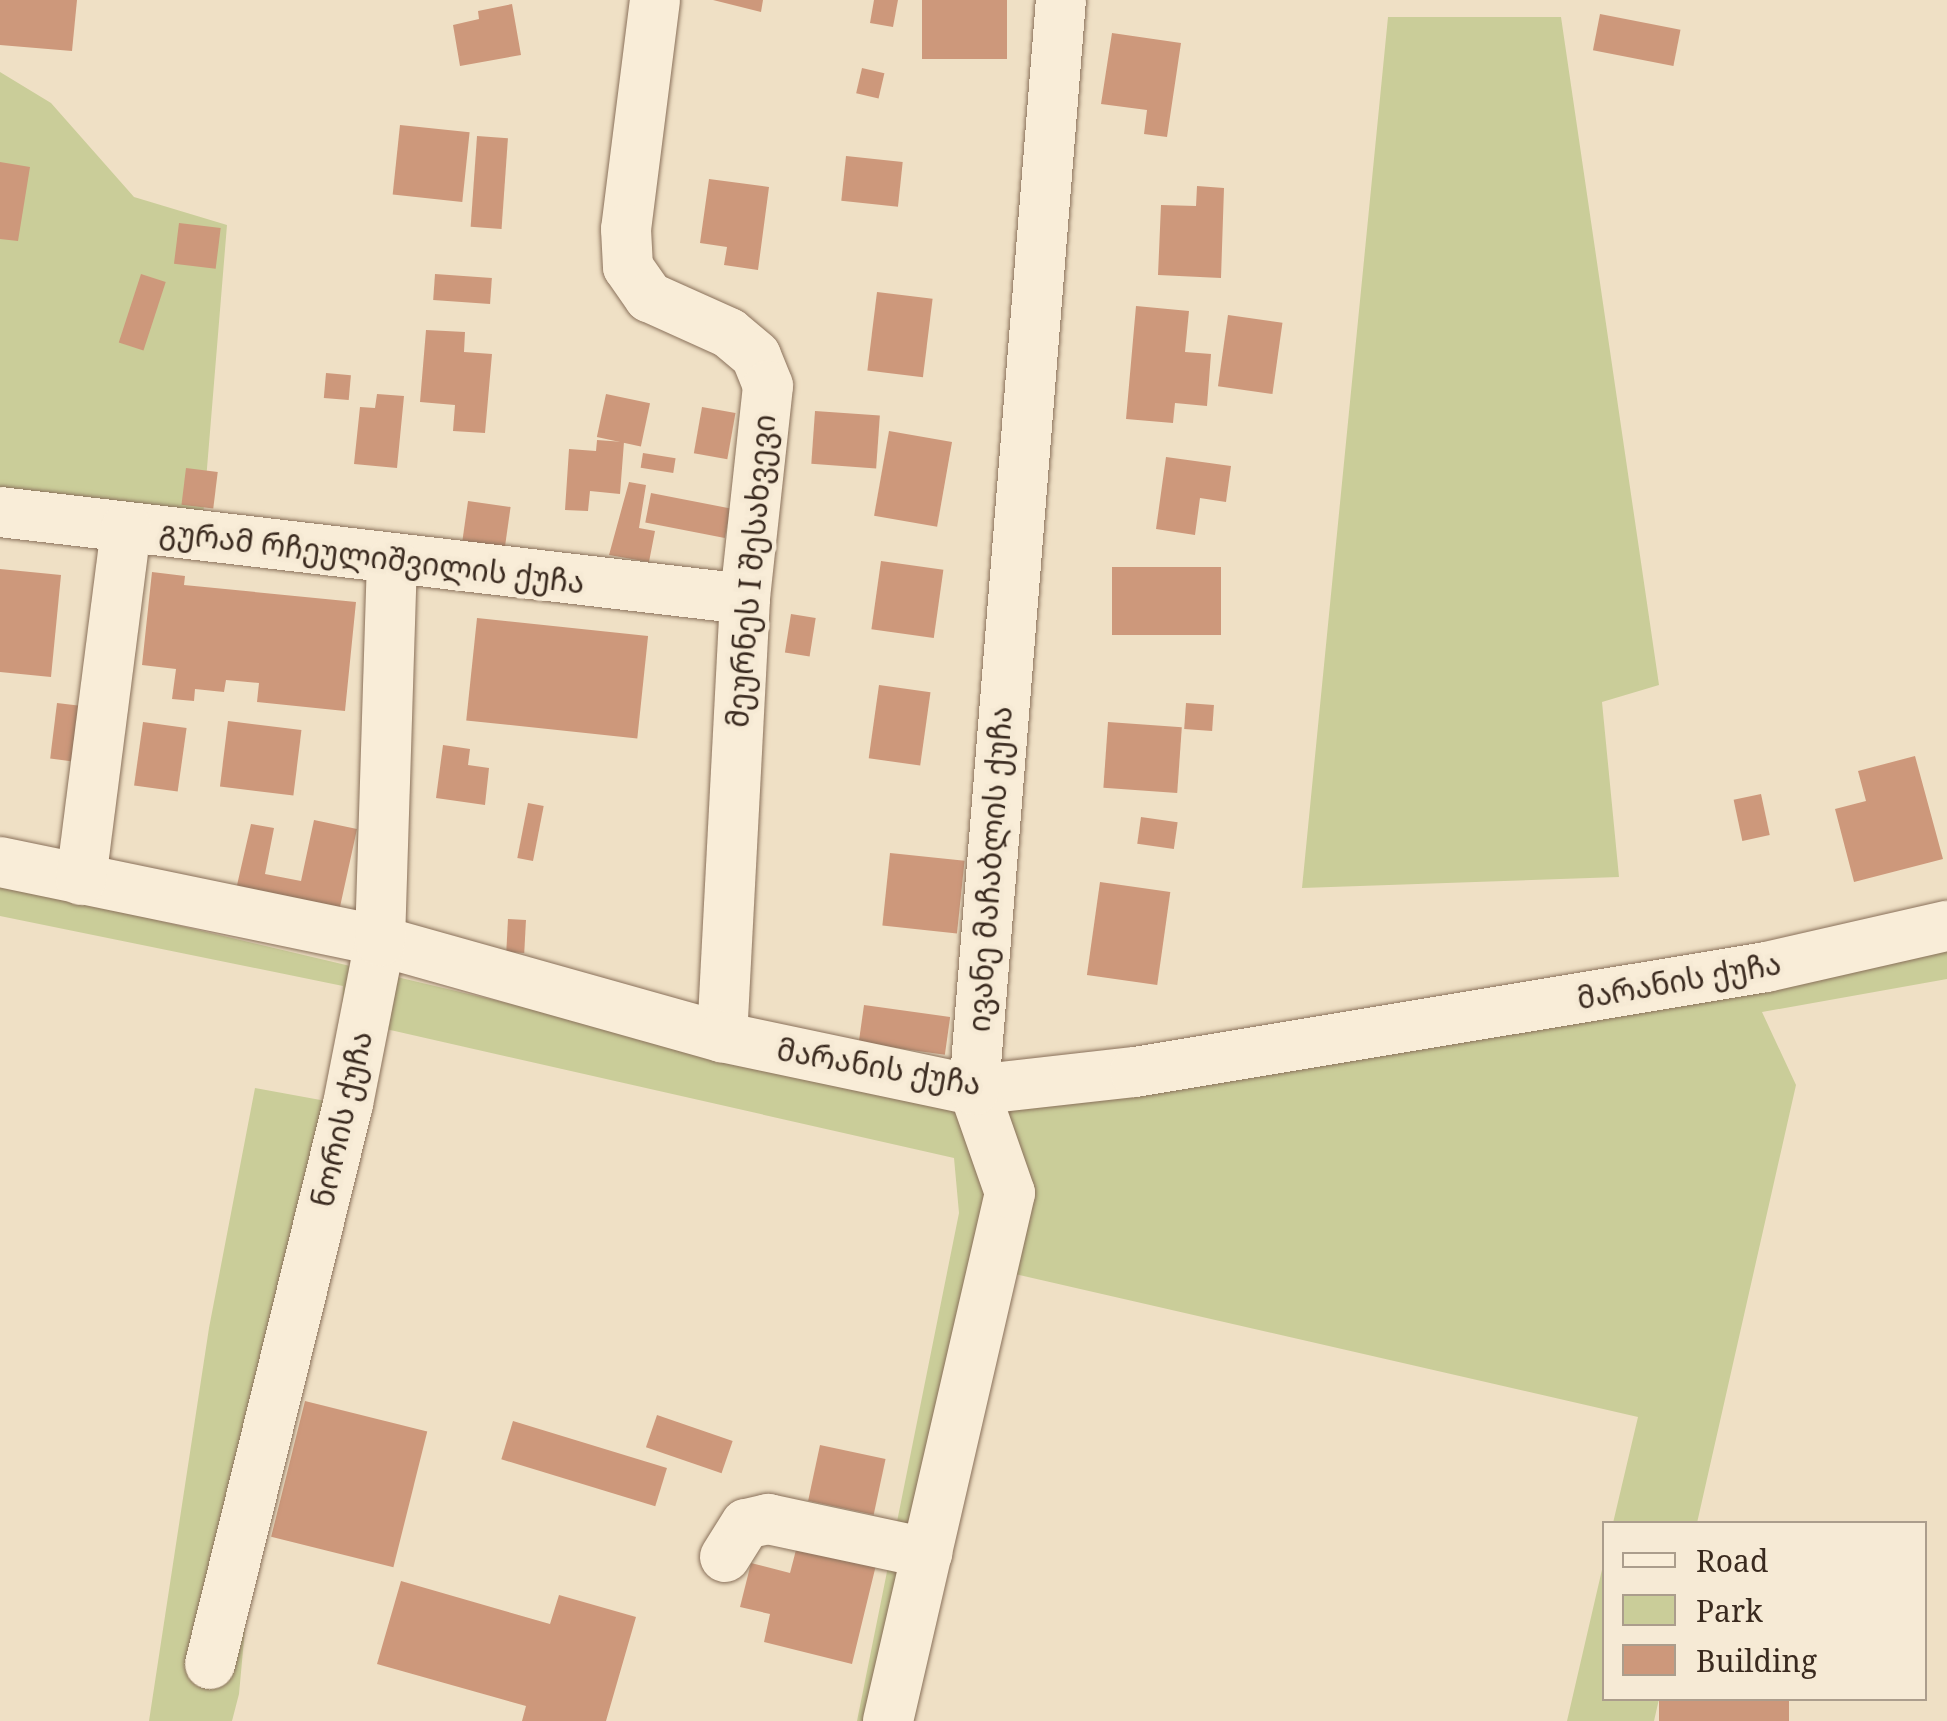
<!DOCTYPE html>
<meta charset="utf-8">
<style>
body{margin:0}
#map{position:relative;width:1947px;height:1721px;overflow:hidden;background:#efe0c5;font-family:"Noto Serif","Noto Sans Georgian",serif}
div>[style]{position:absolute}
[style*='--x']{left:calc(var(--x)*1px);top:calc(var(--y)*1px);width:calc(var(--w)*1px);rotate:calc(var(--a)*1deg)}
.green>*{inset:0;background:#cacd99}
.building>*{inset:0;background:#cd987b;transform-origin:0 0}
.roads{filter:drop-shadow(0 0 2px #8a715b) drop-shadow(0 0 2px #8a715b)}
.minor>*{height:50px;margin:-25px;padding:0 25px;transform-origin:25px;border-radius:25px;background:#f9edd8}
span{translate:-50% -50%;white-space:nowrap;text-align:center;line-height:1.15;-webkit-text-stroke:9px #f6ead5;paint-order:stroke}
.street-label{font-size:30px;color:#3a2a1f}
.legend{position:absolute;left:1602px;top:1521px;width:325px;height:180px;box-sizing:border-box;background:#f6ead5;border:2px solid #ab9d8c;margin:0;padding:12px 18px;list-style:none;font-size:30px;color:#3a2a1f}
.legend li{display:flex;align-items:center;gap:20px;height:50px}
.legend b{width:50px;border:2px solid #ab9d8c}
</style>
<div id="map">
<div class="green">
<i style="clip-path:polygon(1388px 17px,1561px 17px,1659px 685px,1602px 702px,1619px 877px,1302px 888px)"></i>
<i style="clip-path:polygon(0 72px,51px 103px,134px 197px,227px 225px,203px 517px,0 492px)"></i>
<i style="clip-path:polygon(0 883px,861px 1087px,1947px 948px,1947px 979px,1762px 1012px,1796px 1085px,1697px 1523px,1613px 1523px,1638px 1417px,1015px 1274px,914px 1721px,857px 1721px,959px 1213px,954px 1158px,342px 1019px,343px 986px,0 916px)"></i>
<i style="clip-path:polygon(255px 1088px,337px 1103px,272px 1335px,239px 1694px,232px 1721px,149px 1721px,209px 1328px)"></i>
<i style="clip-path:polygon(1604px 1561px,1604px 1698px,1659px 1699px,1654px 1721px,1567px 1721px)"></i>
</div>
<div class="building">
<i style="clip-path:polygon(0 0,77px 0,72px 51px,0 45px)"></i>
<i style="clip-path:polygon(713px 0,763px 0,761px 12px)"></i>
<i style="clip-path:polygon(874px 0,898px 0,893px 27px,870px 23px)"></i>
<i style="left:922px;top:0;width:85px;height:59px"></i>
<i style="clip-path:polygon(512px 4px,521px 55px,460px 66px,453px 25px,479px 19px,478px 11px)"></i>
<i style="left:1600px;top:14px;width:82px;height:37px;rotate:11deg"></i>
<i style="clip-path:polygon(1112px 33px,1181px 43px,1167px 137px,1144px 134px,1147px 110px,1101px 104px)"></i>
<i style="left:862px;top:68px;width:23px;height:26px;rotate:13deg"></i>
<i style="left:400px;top:125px;width:70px;height:70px;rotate:6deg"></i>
<i style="left:477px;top:136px;width:31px;height:91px;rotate:4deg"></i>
<i style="left:846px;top:156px;width:57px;height:45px;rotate:6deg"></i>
<i style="clip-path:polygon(0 162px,30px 167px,18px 241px,0 239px)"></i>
<i style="clip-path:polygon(709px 179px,769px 187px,758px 270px,724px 265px,727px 247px,700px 243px)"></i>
<i style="clip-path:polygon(1197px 186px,1224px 188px,1221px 278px,1158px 275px,1161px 205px,1196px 206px)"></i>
<i style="left:179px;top:223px;width:42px;height:41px;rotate:7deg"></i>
<i style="left:141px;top:274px;width:26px;height:72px;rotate:18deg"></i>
<i style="left:435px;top:274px;width:57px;height:26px;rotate:4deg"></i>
<i style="left:877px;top:292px;width:56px;height:79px;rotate:7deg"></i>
<i style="clip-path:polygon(1136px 306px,1189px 311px,1185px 352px,1211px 354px,1207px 406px,1175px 403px,1173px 423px,1126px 419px)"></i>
<i style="left:1228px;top:315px;width:55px;height:72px;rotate:8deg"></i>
<i style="clip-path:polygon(426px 330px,465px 332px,464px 352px,492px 354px,485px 433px,453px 431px,455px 405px,420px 402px)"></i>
<i style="left:326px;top:373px;width:25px;height:25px;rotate:5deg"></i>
<i style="clip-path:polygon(377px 394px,404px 396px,397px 468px,354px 464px,360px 407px,375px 408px)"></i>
<i style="left:606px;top:394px;width:45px;height:44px;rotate:12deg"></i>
<i style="left:702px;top:407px;width:34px;height:47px;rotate:10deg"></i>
<i style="left:815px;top:411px;width:65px;height:53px;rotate:4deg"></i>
<i style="left:889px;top:431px;width:64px;height:86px;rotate:10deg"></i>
<i style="clip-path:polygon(597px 440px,624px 442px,620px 494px,590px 491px,588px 511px,565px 510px,569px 449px,596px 451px)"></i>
<i style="left:643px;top:453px;width:33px;height:15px;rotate:9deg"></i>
<i style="clip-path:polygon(1166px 457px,1231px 466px,1226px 502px,1200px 498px,1195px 535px,1156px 529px)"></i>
<i style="left:186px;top:468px;width:32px;height:37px;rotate:7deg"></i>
<i style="clip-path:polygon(629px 482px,646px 485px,639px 528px,655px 531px,649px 562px,609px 555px)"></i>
<i style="left:651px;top:493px;width:81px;height:30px;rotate:11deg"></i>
<i style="left:468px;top:501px;width:43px;height:40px;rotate:8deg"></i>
<i style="left:881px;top:561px;width:63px;height:69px;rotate:8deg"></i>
<i style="left:1112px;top:567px;width:109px;height:68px"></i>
<i style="clip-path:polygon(0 569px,61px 575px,51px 677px,0 672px)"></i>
<i style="clip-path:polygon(152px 572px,185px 576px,184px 585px,356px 602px,345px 711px,257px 702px,259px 683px,226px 680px,224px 692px,195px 689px,194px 701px,172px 699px,176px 669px,142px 665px)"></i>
<i style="left:791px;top:614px;width:25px;height:39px;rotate:9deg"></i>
<i style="left:477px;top:618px;width:172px;height:103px;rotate:6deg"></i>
<i style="left:879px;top:685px;width:52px;height:74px;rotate:8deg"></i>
<i style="left:57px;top:703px;width:23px;height:56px;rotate:7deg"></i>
<i style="left:1186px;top:703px;width:28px;height:26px;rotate:4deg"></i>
<i style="left:228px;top:721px;width:74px;height:66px;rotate:7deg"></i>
<i style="left:143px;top:722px;width:44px;height:64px;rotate:8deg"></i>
<i style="left:1108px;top:722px;width:74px;height:66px;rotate:4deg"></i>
<i style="clip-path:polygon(443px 745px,470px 749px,468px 765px,489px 768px,485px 805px,436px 798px)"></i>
<i style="clip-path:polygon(1915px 756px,1943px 859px,1854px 882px,1835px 809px,1866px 801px,1858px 771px)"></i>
<i style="left:1761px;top:794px;width:42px;height:28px;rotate:78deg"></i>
<i style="left:528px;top:803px;width:16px;height:56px;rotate:11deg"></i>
<i style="left:1141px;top:817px;width:37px;height:27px;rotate:8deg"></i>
<i style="clip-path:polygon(314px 820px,357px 829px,338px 916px,235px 894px,251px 824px,274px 828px,265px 874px,301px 881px)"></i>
<i style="left:890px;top:853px;width:75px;height:73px;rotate:6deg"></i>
<i style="left:1100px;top:882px;width:71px;height:94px;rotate:8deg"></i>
<i style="left:508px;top:919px;width:18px;height:33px;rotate:3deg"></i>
<i style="left:864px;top:1005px;width:87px;height:38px;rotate:8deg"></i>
<i style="left:305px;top:1401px;width:126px;height:140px;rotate:14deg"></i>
<i style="left:657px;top:1415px;width:80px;height:34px;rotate:19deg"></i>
<i style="left:513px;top:1421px;width:161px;height:40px;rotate:17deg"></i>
<i style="left:820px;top:1445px;width:67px;height:57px;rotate:12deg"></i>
<i style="clip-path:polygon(797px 1546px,876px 1565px,852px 1664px,764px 1642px,770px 1614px,740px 1607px,751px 1563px,790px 1573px)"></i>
<i style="clip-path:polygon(401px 1581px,550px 1624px,559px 1595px,636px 1617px,606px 1721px,522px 1721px,526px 1706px,377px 1664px)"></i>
<i style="left:1659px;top:1698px;width:130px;height:23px"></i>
</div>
<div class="roads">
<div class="minor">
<i style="--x:655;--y:0;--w:231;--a:97.2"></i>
<i style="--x:626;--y:229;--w:38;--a:87"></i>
<i style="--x:628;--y:267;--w:37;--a:55"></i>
<i style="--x:649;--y:297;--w:88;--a:24.2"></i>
<i style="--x:729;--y:333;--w:35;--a:40"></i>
<i style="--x:756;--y:356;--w:32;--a:68"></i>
<i style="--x:768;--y:386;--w:214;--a:96.2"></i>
<i style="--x:745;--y:599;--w:439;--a:93"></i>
<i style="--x:0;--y:512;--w:750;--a:6.66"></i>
<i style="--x:0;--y:862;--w:388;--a:11.7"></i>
<i style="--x:380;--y:941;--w:355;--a:15.7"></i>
<i style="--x:722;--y:1037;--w:258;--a:11.9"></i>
<i style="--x:974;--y:1090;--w:162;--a:-6.4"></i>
<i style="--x:1135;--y:1072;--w:640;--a:-9.45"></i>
<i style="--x:1766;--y:967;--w:186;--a:-12.8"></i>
<i style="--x:81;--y:880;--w:355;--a:-82.7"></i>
<i style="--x:725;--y:1557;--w:39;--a:-58"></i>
<i style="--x:746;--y:1524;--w:23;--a:-13"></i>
<i style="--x:768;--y:1519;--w:163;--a:12.1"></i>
<i style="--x:210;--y:1664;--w:577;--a:-76.16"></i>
<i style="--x:348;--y:1104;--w:166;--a:-78.9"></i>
<i style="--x:380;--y:941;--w:379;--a:-88.2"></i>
<i style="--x:888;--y:1721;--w:542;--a:-76.99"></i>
<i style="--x:1010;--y:1193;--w:109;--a:-109.3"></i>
<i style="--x:974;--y:1090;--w:1093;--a:-85.44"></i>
</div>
</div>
<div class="street-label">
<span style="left:372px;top:557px;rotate:7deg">გურამ რჩეულიშვილის ქუჩა</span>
<span style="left:751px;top:571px;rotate:-85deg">მეურნეს I შესახვევი</span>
<span style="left:990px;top:869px;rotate:-86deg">ივანე მაჩაბლის ქუჩა</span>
<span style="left:1679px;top:981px;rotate:-10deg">მარანის ქუჩა</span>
<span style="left:879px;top:1067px;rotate:10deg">მარანის ქუჩა</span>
<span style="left:342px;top:1119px;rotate:-77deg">ნორის ქუჩა</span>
</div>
<ul class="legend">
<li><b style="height:12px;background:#f9edd8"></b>Road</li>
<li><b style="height:28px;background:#cacd99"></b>Park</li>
<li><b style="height:28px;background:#cd987b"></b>Building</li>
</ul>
</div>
